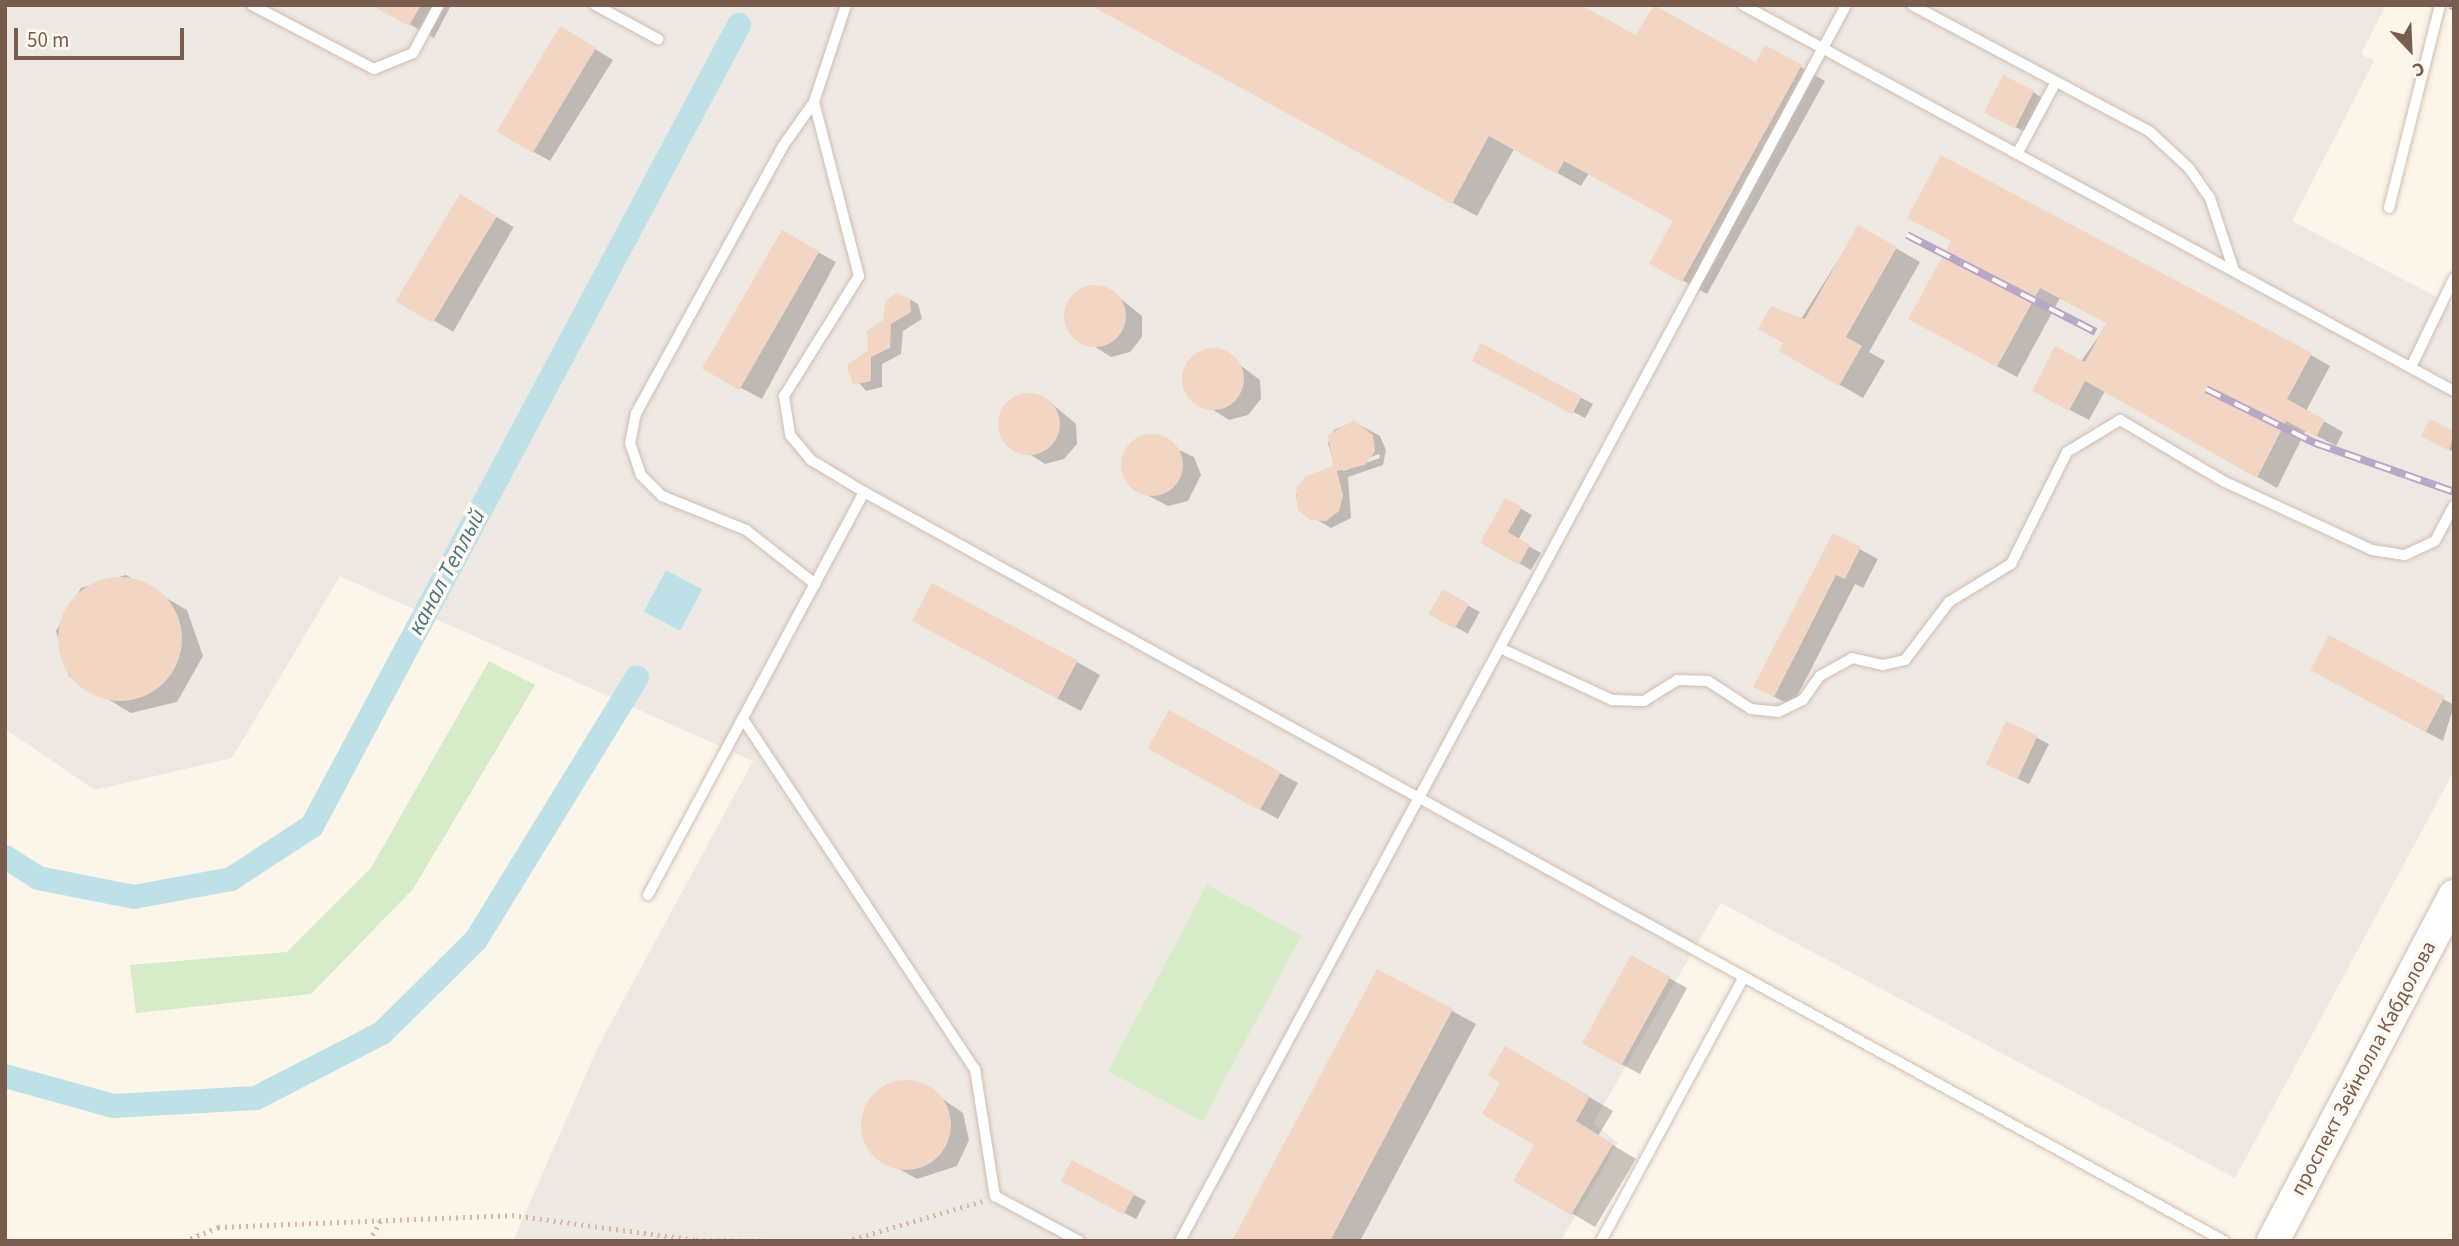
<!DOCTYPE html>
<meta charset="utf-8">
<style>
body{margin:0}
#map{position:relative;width:2459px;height:1246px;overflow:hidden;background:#fcf5ea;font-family:"Source Sans 3",sans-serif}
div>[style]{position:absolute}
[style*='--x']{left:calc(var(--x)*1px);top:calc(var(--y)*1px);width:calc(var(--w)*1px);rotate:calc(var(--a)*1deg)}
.industrial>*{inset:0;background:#eee8e3}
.green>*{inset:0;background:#d6ebc8;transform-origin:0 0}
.water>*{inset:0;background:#bee1e7;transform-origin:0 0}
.shadow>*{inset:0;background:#0003;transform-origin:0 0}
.canal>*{height:24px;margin:-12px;padding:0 12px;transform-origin:12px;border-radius:12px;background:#bee1e7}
.building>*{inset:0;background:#f2d5c2;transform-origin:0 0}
.round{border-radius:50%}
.path>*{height:4.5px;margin-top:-2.25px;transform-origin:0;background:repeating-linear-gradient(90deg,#d7b8a4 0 2px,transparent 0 7px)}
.roads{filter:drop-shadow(0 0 2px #cfbeaf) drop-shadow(0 0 2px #cfbeaf)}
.service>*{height:10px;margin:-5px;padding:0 5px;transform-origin:5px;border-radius:5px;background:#fff}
.secondary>*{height:32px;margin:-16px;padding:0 16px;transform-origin:16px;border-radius:16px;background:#fff}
.rail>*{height:8px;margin-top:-4px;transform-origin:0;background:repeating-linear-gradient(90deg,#fff9f1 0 16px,#b9a7c8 0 32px);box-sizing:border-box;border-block:2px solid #b9a7c8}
span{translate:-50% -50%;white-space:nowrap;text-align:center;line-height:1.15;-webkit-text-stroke:7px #fff9f1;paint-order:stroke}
.street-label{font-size:21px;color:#785c4d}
.water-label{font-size:23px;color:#437983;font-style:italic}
.frame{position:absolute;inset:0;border:7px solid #785c4d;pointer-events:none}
.north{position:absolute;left:2375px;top:14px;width:70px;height:70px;-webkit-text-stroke:5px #fff9f1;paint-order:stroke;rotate:157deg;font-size:19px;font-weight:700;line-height:28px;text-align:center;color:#785c4d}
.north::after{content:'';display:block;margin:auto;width:24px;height:32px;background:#785c4d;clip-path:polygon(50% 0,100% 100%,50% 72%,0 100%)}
.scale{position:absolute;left:14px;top:28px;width:170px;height:32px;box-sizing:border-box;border:4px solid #785c4d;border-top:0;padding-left:9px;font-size:21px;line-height:24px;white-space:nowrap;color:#785c4d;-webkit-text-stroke:5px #fff9f1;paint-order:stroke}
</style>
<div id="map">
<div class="industrial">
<i style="clip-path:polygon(5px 5px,2386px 5px,2361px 54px,2374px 61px,2292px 221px,2454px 306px,2454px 771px,2235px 1178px,1721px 903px,1593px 1123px,1618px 1143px,1561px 1241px,513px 1241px,598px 1047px,753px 761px,340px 576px,232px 758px,95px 790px,5px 729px)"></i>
</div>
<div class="green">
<i style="clip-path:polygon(489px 661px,535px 685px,413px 889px,311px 994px,136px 1013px,130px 965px,287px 952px,371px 868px)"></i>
<i style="left:1207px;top:885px;width:107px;height:211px;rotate:28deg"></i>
</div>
<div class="water">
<i style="left:666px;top:570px;width:41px;height:47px;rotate:28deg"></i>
</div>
<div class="shadow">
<i style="clip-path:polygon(375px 5px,451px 5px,434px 38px)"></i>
<i style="clip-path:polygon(1092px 5px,1636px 38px,1757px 64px,1766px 47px,1825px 81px,1707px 294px,1652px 263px,1675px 220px,1589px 173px,1581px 186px,1514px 149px,1477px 216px)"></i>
<i style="clip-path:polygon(579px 39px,613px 60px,550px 161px,532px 151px)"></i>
<i style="clip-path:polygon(2033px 92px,2044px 99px,2027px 133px,1998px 118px)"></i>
<i style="left:460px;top:196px;width:62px;height:121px;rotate:30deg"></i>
<i style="clip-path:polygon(1859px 227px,1920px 262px,1869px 352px,1885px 361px,1863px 398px,1781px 351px)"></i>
<i style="clip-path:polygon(783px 233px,836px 262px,762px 399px,726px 380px)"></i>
<i style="clip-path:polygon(1953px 241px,2311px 355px,2330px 366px,2306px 411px,2343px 432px,2336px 446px,2306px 430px,2277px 488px,2105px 391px,2089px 420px,2053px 401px,2108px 323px,2060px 298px,2017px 377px,1930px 330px)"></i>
<i style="clip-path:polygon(1083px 289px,1111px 291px,1142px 316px,1142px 337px,1130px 352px,1111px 357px,1069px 330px,1069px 302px)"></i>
<i style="clip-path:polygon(906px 297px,918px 304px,922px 319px,903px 331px,901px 354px,882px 364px,882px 387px,866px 391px,848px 370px,869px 351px)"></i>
<i style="clip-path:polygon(1481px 345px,1593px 404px,1585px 418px,1485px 366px)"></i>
<i style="clip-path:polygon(1220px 350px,1260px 380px,1261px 399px,1248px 415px,1229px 420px,1187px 393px,1187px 365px,1201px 352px)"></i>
<i style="clip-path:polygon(1017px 397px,1045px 398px,1076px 424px,1077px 444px,1064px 459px,1045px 464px,1003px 437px,1000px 419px)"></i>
<i style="clip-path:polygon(2431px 421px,2454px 433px,2454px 452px,2435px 442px)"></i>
<i style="clip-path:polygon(evenodd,1354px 422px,1380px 436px,1386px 450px,1383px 465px,1348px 477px,1351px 518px,1331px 528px,1299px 509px,1296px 495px,1302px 482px,1335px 467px,1328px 443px,1334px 430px,1354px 422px,1379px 454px,1380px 458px,1343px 471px,1343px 467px,1379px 454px)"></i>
<i style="clip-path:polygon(1149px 436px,1194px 457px,1201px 475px,1188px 501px,1168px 506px,1132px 487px,1123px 470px,1132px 444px)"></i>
<i style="clip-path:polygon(1506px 500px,1532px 515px,1518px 540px,1541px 553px,1531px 570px,1483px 542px)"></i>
<i style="clip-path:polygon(1834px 535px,1878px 559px,1863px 588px,1855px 584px,1792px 706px,1773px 696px)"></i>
<i style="clip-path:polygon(126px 575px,187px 610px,203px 656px,177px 702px,131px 713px,69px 676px,56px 631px,81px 588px)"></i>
<i style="left:1444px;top:592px;width:41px;height:25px;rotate:29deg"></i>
<i style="clip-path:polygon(937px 634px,1077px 662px,1100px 675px,1081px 711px)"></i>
<i style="clip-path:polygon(2329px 637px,2454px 705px,2443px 741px,2330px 680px)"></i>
<i style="clip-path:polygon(1170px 713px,1298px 783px,1278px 819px,1168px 759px)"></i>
<i style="clip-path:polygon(2007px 723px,2049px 744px,2029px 784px,1999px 770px)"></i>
<i style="clip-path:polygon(1378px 971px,1476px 1024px,1360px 1241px,1234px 1241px)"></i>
<i style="clip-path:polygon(1669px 978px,1687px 988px,1640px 1074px,1602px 1054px)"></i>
<i style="clip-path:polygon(1506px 1048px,1613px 1111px,1598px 1136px,1636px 1159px,1595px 1227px,1516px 1180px,1537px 1145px)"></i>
<i style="clip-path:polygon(892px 1083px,921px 1084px,963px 1113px,969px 1140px,957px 1166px,917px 1179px,873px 1154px,862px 1128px,870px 1100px)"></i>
<i style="clip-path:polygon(1072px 1163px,1146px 1201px,1136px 1219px,1074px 1187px)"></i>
</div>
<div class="canal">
<i style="--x:5;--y:857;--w:39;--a:32"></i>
<i style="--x:38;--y:878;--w:98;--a:11.2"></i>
<i style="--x:134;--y:897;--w:99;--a:-10.5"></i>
<i style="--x:231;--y:879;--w:97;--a:-33.2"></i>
<i style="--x:312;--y:826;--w:908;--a:-61.94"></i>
<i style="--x:5;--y:1076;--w:112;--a:15.5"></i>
<i style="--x:113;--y:1106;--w:143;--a:-3.2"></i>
<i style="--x:256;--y:1098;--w:142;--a:-27.3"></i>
<i style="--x:382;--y:1033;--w:132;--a:-44.7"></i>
<i style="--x:476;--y:940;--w:308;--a:-58.5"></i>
</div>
<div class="building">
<i style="clip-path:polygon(371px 5px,421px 5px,409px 26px)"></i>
<i style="clip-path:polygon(1090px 5px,1581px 5px,1636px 35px,1654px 5px,1756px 62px,1765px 45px,1802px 65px,1682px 282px,1649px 264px,1673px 221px,1564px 161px,1557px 174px,1489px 136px,1452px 204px)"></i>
<i style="left:560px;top:26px;width:42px;height:123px;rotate:31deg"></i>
<i style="left:2003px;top:75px;width:35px;height:42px;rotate:27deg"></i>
<i style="clip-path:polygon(1941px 155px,2312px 353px,2287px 399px,2325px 420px,2316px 437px,2286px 421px,2257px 478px,2085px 381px,2069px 411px,2032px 391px,2055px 346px,2085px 362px,2106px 323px,2040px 288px,1997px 367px,1908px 319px,1951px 241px,1907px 218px)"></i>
<i style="left:460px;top:194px;width:43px;height:125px;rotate:31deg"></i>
<i style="clip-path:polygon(1858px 225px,1897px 247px,1846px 337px,1862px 346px,1839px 386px,1779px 351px,1783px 343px,1758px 329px,1771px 306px,1805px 319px)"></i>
<i style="left:782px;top:230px;width:43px;height:160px;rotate:30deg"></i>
<i class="round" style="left:1064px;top:285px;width:62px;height:62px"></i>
<i style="clip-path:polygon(897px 293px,910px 299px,911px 312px,891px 324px,890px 348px,871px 357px,871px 381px,853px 385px,847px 365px,868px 350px,867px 331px,883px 320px,886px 300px)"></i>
<i style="left:1481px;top:343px;width:114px;height:20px;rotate:28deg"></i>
<i class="round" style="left:1182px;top:348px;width:62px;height:62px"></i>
<i class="round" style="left:998px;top:393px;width:62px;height:62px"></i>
<i style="clip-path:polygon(2430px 419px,2454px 431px,2449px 451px,2421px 436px)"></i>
<i style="clip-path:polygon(1354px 420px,1373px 435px,1375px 451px,1365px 465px,1337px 471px,1343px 495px,1339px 511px,1326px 521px,1310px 520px,1298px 510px,1296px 488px,1306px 476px,1333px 466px,1328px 435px)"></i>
<i class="round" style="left:1121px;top:434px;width:62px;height:62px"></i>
<i style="clip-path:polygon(1505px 498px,1522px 507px,1508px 532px,1530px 545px,1519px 565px,1480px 543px)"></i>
<i style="clip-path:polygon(1833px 533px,1861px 547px,1845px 579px,1836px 575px,1774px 697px,1753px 687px)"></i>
<i class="round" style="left:58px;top:577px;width:124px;height:124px"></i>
<i style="left:932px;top:583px;width:165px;height:43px;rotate:28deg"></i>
<i style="left:1443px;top:589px;width:30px;height:29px;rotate:30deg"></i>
<i style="left:2329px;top:635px;width:131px;height:40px;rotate:28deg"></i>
<i style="left:1169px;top:710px;width:128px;height:44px;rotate:29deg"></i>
<i style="left:2006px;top:721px;width:35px;height:48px;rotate:25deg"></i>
<i style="left:1631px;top:955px;width:45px;height:101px;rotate:29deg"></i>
<i style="clip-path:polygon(1377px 969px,1453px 1009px,1330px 1241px,1232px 1241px)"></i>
<i style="clip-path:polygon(1505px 1046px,1590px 1096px,1576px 1121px,1613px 1144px,1571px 1215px,1513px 1181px,1534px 1145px,1482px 1114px,1500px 1083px,1488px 1075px)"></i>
<i class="round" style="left:861px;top:1080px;width:90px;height:90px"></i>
<i style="left:1072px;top:1160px;width:71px;height:24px;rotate:28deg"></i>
</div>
<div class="path">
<i style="--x:184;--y:1241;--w:37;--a:-22"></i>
<i style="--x:218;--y:1227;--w:294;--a:-2.3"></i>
<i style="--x:512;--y:1215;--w:186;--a:7.7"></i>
<i style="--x:696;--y:1240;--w:82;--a:0.7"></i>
<i style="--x:369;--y:1241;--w:23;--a:-61"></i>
<i style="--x:846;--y:1241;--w:143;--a:-16.3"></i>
</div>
<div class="roads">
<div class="service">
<i style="--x:252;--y:5;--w:138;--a:27.7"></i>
<i style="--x:374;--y:69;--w:42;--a:-22.3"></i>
<i style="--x:413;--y:53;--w:55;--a:-61.6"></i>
<i style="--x:595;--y:5;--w:72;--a:28.4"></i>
<i style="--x:846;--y:5;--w:102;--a:108.3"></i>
<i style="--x:814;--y:102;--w:180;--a:75.5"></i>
<i style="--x:859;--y:276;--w:142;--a:122"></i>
<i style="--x:784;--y:396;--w:39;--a:81"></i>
<i style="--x:790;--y:435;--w:33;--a:50"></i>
<i style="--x:811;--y:460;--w:62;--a:31.1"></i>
<i style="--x:1743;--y:5;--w:809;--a:28.5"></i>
<i style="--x:1912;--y:5;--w:268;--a:28"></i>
<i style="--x:2149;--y:131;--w:54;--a:42.8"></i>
<i style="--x:2189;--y:168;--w:37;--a:55"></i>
<i style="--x:2210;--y:198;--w:77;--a:71.8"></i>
<i style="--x:814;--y:102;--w:54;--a:125.2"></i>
<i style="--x:783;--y:146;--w:305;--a:118.8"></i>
<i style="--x:636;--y:413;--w:31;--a:101"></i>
<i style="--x:630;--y:443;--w:34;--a:71"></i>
<i style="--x:641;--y:475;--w:30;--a:45"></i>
<i style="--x:662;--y:496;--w:91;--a:22"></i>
<i style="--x:746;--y:530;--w:88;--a:38"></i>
<i style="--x:2017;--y:154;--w:82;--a:-61.6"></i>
<i style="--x:2389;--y:208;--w:209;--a:-75.9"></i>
<i style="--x:2411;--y:367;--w:99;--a:-64.2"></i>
<i style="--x:1500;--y:648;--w:123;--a:24.9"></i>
<i style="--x:1612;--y:700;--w:32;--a:2"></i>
<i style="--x:1644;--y:701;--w:39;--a:-32"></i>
<i style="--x:1677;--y:680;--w:31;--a:2"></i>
<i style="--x:1708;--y:681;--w:51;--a:33.1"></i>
<i style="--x:1751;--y:709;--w:27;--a:6"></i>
<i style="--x:1778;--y:712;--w:28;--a:-26"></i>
<i style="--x:1803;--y:700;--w:29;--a:-55"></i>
<i style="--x:1820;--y:676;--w:37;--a:-29"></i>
<i style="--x:1852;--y:658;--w:32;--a:13"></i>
<i style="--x:1883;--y:665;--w:23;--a:-13"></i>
<i style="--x:1905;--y:660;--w:73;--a:-52.8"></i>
<i style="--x:1949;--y:602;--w:73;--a:-31.5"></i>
<i style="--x:2011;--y:564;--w:125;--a:-63.4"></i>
<i style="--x:2067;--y:452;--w:62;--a:-31.1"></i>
<i style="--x:2120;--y:420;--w:122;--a:30.6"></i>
<i style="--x:2225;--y:482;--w:162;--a:24.8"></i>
<i style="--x:2372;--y:550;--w:33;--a:9"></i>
<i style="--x:2405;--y:555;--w:33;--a:-25"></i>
<i style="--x:2435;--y:541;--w:40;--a:-62"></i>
<i style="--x:743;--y:719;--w:420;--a:56.5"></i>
<i style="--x:975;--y:1069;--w:129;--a:81.1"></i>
<i style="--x:995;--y:1196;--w:95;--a:28.2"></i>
<i style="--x:648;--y:895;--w:457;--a:-61.8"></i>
<i style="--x:864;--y:492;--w:1005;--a:28.86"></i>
<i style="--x:1180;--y:1241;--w:1404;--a:-61.68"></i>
<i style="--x:1601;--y:1241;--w:300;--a:-61.6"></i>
<i style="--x:1744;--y:977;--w:548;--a:28.81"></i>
</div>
<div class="secondary">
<i style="--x:2273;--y:1241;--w:390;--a:-62.3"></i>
</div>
</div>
<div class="rail">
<i style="--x:2451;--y:5;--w:4;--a:34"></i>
<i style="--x:1907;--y:235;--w:212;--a:27.2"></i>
<i style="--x:2206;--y:389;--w:122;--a:26.4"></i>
<i style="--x:2315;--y:443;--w:147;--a:19.4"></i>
</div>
<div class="street-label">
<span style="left:2363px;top:1068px;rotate:-62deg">проспект Зейнолла Кабдолова</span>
</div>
<div class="water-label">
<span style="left:447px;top:572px;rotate:-62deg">канал Теплый</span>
</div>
<div class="frame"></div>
<div class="north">С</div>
<div class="scale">50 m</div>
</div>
